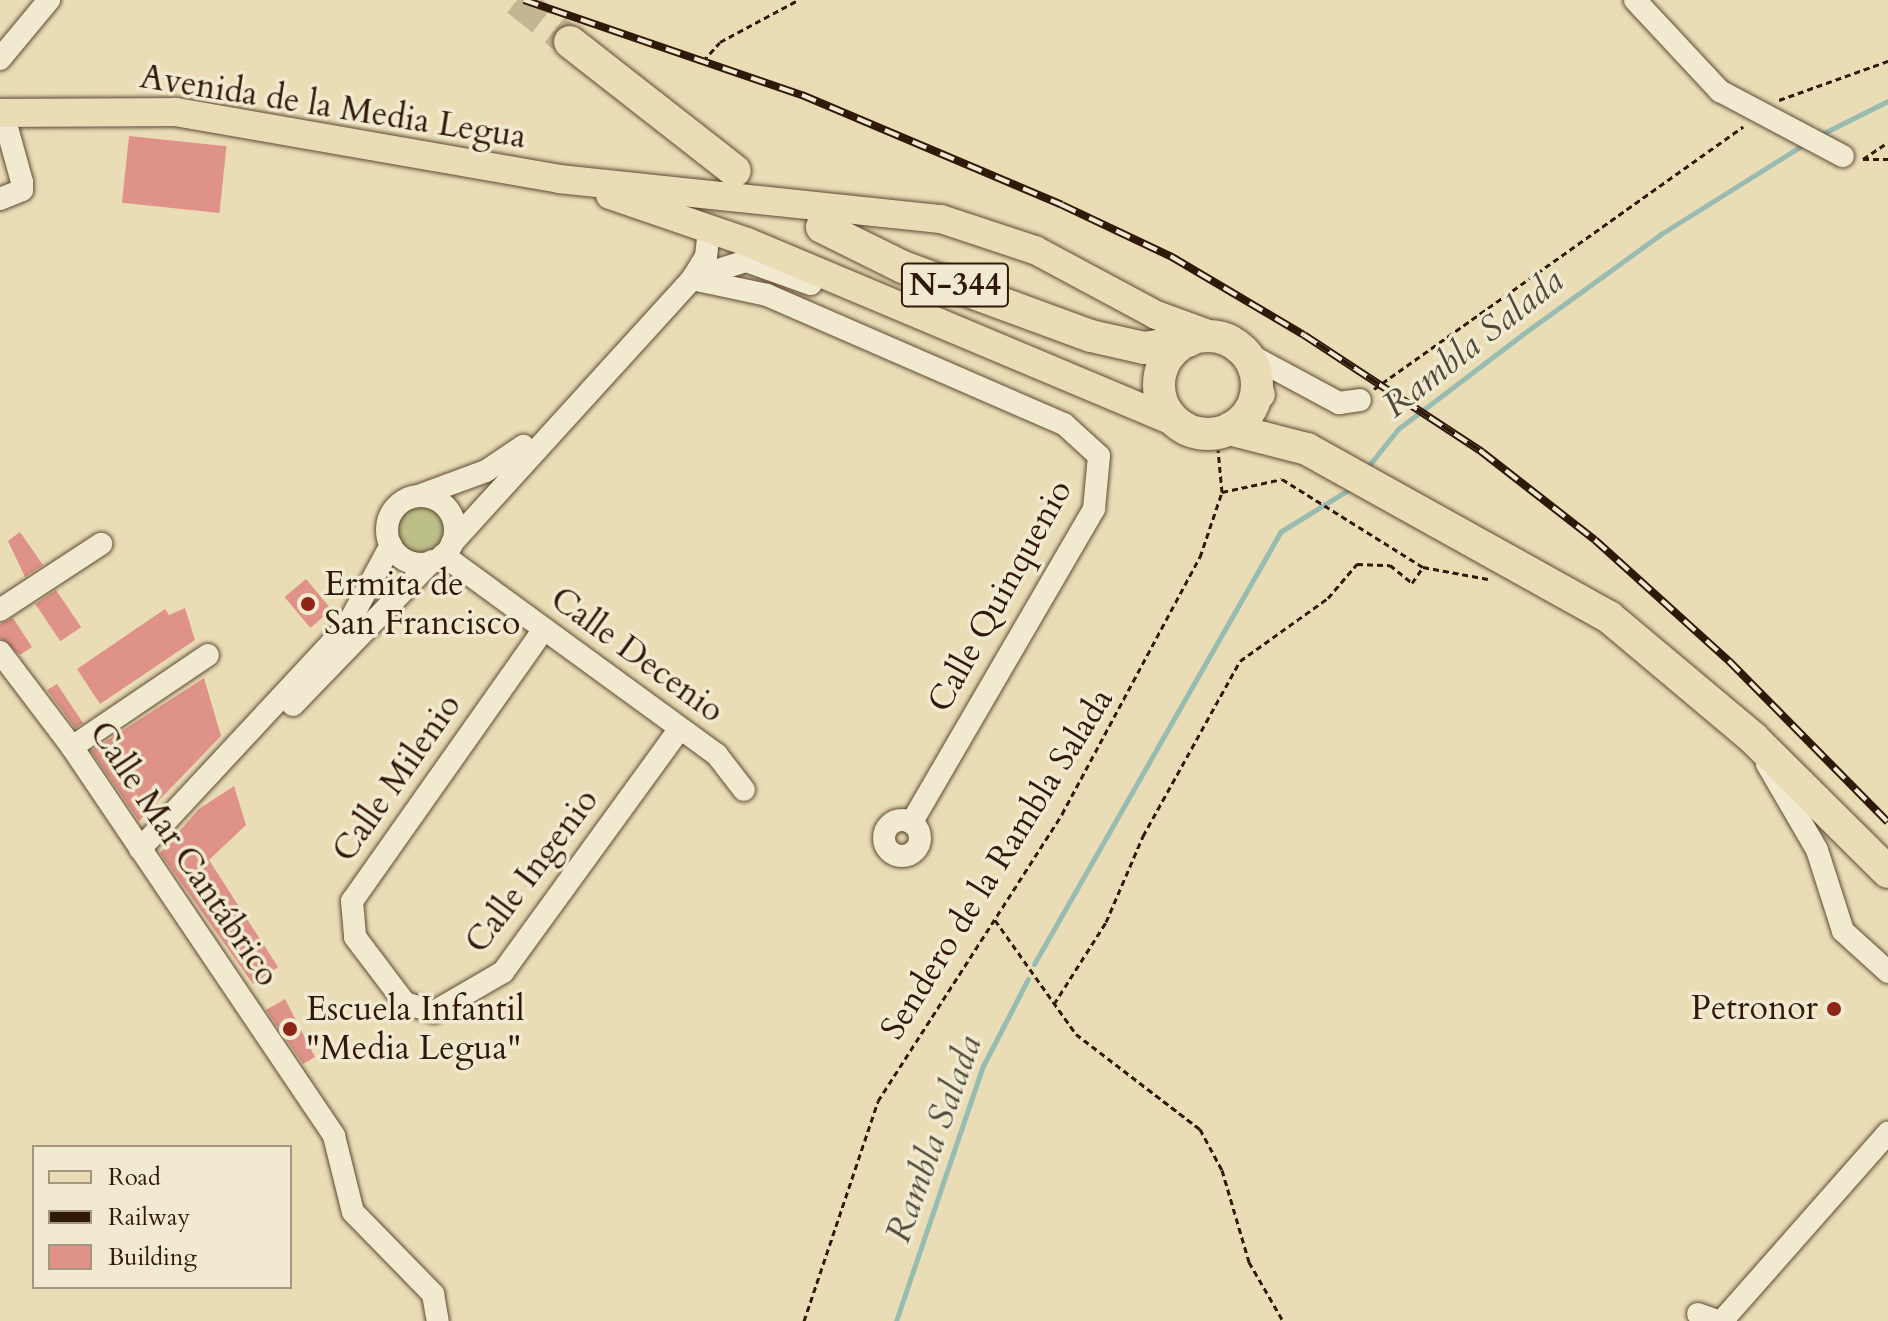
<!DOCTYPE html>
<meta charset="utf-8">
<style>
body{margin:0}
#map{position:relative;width:1888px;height:1321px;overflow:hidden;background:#eaddb6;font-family:Cardo,serif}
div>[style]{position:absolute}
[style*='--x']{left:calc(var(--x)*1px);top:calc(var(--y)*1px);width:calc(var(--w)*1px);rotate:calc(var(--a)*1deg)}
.green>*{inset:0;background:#bdbf89}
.round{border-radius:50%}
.stream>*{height:5px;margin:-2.5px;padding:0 2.5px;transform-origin:2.5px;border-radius:2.5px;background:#98bbb2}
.building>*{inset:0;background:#df9287;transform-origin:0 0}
.highway-tunnel>*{height:32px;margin-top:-16px;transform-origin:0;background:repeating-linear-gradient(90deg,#c5b693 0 32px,transparent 0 48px)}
.path>*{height:3px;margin-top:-1.5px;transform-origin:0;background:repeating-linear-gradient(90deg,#311908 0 6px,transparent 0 10px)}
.roads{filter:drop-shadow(0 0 2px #5f4a34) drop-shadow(0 0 2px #5f4a34)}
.minor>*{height:22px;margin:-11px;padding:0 11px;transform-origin:11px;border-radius:11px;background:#f1e9d0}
.minor>.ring{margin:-11px;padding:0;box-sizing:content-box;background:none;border:22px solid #f1e9d0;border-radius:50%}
.major>*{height:28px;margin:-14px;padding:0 14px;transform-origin:14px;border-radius:14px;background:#eaddb6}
.highway>*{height:32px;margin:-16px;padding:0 16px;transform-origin:16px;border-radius:16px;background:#eaddb6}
.highway>.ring{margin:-16px;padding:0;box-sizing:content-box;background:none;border:32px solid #eaddb6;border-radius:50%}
.rail>*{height:8px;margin-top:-4px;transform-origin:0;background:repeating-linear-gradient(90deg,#f1e9d0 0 15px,#311908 0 30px);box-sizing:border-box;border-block:2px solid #311908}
.dots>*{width:22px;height:22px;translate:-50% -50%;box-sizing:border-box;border:4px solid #f1e9d0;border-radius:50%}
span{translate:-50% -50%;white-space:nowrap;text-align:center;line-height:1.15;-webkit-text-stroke:7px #f1e9d0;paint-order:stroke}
.shield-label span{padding:2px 6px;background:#f1e9d0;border:2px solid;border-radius:6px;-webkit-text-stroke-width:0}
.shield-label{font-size:32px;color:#311908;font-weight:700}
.street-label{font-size:34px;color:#311908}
.poi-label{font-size:34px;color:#311908}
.left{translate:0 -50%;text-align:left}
.right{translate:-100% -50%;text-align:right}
.water-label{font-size:36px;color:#504a3b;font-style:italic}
.legend{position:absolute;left:32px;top:1145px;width:260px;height:144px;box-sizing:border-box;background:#f1e9d0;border:2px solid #a49680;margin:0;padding:10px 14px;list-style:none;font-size:24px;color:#311908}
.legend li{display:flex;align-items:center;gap:16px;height:40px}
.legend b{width:40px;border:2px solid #a49680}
</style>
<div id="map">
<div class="green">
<i class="round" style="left:393px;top:501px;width:56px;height:56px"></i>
</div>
<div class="stream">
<i style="--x:1818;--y:136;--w:78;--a:-26.6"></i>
<i style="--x:1366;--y:469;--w:51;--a:-51.3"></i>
<i style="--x:1398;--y:429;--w:157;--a:-37.2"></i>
<i style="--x:1523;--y:334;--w:170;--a:-35.9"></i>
<i style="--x:1661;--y:234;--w:171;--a:-32.1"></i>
<i style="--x:1034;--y:964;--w:497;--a:-60.3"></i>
<i style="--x:1280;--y:532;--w:86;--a:-31.7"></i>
<i style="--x:896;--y:1321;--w:269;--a:-71.2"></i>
<i style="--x:983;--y:1066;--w:98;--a:-62.7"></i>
</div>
<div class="building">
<i style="left:129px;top:136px;width:98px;height:67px;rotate:6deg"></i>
<i style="clip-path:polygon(20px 532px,43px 565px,25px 577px,8px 541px)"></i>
<i style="left:306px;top:579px;width:40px;height:28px;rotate:50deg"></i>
<i style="left:56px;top:590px;width:45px;height:25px;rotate:56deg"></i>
<i style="clip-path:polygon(185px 608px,195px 640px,100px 704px,77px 669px,165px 609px,169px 615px)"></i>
<i style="clip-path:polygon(13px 618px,32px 647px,20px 655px,0 638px,0 624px)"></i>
<i style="clip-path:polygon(204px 678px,221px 736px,139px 821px,91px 751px)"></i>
<i style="clip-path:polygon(57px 684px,83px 723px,75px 728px,47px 690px)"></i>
<i style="clip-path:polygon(234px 786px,246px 825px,209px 860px,278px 967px,253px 984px,160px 853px,199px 809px)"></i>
<i style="clip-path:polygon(285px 999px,315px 1057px,303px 1064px,266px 1010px)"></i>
</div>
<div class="highway-tunnel">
<i style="--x:517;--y:0;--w:68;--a:38.4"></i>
</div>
<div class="path">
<i style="--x:703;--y:61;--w:25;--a:-48"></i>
<i style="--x:720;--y:42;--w:89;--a:-28.3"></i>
<i style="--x:1779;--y:100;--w:116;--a:-19.7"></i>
<i style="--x:1863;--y:159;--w:25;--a:0"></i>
<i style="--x:1863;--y:159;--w:30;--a:-34"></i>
<i style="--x:1374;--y:389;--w:453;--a:-35.4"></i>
<i style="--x:1222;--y:492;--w:61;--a:-12.2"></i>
<i style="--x:1282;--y:479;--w:166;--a:32"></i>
<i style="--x:1423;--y:567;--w:66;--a:10.5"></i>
<i style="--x:995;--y:920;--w:140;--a:54.6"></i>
<i style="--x:1076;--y:1034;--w:156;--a:37.5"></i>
<i style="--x:1200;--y:1129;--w:47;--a:61.8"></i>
<i style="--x:1222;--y:1170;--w:96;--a:73.6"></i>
<i style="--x:1249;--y:1262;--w:68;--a:60"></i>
<i style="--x:1054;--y:1004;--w:97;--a:-57.6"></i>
<i style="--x:1106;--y:922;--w:94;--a:-66.7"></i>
<i style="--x:1143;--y:836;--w:200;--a:-61"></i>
<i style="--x:1240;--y:661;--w:108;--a:-35.6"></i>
<i style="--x:1328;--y:598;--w:45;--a:-49.5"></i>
<i style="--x:1357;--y:564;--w:33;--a:2"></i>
<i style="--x:1390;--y:565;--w:28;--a:39"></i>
<i style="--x:1412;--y:583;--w:19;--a:-55"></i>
<i style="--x:804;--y:1321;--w:232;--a:-71.4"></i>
<i style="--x:878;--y:1101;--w:341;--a:-57.3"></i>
<i style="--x:1062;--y:814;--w:292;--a:-61.8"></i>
<i style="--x:1200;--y:557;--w:69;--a:-71.3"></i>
<i style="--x:1222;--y:492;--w:42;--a:-95.4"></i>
</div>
<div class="roads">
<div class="minor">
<i style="--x:1635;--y:0;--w:125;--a:47"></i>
<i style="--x:1720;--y:91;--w:139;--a:27.9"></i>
<i style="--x:0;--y:59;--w:77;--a:-50.3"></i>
<i style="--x:0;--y:199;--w:24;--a:-22"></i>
<i style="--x:22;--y:190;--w:8;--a:-90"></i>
<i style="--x:22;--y:182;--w:72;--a:-105.4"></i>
<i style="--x:693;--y:278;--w:56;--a:-17.8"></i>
<i style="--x:746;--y:261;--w:69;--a:19.5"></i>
<i style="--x:692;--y:279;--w:77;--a:12"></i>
<i style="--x:767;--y:295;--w:324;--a:23.5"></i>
<i style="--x:1064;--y:424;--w:47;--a:42.4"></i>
<i style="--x:1099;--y:456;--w:53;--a:95.4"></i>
<i style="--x:1094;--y:509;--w:363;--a:120.2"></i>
<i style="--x:1246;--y:353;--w:106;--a:28.3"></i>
<i style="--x:1339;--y:403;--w:21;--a:-8"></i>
<i style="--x:418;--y:496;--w:72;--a:-20.2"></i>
<i style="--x:486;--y:471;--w:45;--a:-34"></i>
<i class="ring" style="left:387px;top:496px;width:46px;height:46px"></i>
<i style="--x:452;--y:543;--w:357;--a:-47.7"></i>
<i style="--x:692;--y:279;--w:26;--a:-58"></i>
<i style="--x:706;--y:257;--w:30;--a:-84"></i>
<i style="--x:443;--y:555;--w:339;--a:36.1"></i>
<i style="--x:717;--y:755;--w:44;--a:52.4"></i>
<i style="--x:0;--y:610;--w:121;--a:-33.2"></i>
<i style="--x:544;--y:629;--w:333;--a:125.2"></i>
<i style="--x:352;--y:901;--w:36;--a:85"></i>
<i style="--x:355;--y:937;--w:83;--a:52.9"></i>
<i style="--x:405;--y:1003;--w:30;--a:17"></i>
<i style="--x:434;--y:1012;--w:80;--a:-30.1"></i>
<i style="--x:503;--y:972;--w:301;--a:-54"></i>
<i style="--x:0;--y:652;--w:119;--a:52.8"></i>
<i style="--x:72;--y:747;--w:469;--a:56"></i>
<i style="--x:334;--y:1136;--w:78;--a:76"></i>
<i style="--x:353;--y:1212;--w:115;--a:45.7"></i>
<i style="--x:433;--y:1294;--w:27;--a:80"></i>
<i style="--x:293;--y:705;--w:200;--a:-46"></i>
<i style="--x:72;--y:747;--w:164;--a:-34.1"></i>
<i style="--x:1767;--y:764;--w:99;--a:59.8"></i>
<i style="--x:1817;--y:850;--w:85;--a:72.2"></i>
<i style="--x:1843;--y:931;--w:61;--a:42.3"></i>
<i class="ring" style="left:884px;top:820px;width:14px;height:14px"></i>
<i style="--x:140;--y:849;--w:304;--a:-47.1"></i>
<i style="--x:347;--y:626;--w:92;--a:-61.5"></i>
<i style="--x:1698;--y:1314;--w:20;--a:20"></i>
<i style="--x:1722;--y:1321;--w:251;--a:-48.6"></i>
</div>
<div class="major">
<i style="--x:0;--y:113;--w:176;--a:-0.3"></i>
<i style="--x:176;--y:112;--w:389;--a:9.9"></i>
<i style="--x:559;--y:179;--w:384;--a:6"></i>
<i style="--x:941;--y:219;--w:99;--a:18.3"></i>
<i style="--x:1035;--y:250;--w:137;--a:28.2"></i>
<i style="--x:1156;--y:315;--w:62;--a:19.9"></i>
<i style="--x:610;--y:195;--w:145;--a:18.9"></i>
<i style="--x:747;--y:242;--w:467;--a:22.8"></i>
<i style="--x:1258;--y:386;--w:9;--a:72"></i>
</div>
<div class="highway">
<i style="--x:570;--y:42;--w:209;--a:38"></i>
<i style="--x:822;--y:227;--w:90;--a:26.3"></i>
<i style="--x:903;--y:267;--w:200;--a:20.2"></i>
<i style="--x:1091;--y:336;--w:54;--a:12.8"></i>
<i style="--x:1144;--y:348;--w:45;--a:-9"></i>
<i class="ring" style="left:1159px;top:336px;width:66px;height:66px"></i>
<i style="--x:1229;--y:429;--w:81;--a:14.4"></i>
<i style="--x:1307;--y:449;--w:346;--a:29.1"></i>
<i style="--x:1609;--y:617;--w:188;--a:40"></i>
<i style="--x:1753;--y:738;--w:190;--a:44.8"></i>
</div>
</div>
<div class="rail">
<i style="--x:524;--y:0;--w:294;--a:18.9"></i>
<i style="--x:802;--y:95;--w:282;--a:22.9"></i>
<i style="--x:1062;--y:205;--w:122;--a:25.3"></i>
<i style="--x:1172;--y:257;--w:153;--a:30.6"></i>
<i style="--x:1304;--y:335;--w:213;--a:33.3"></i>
<i style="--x:1482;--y:452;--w:143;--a:37.9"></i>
<i style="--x:1595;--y:540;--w:181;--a:42.1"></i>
<i style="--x:1729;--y:661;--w:226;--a:45.4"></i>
</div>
<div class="dots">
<i style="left:308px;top:604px;background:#8f2418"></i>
<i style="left:1834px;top:1009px;background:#8f2418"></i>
<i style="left:290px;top:1029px;background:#8f2418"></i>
</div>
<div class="shield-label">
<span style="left:955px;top:285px">N-344</span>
</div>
<div class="street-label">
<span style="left:333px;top:107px;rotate:9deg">Avenida de la Media Legua</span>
<span style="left:1000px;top:596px;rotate:-61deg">Calle Quinquenio</span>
<span style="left:637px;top:655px;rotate:36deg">Calle Decenio</span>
<span style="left:397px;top:778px;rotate:-55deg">Calle Milenio</span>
<span style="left:184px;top:854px;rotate:56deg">Calle Mar Cantábrico</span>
<span style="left:997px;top:864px;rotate:-58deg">Sendero de la Rambla Salada</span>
<span style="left:532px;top:871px;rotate:-53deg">Calle Ingenio</span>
</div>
<div class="poi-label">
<span class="left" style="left:324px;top:604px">Ermita de<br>San Francisco</span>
<span class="left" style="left:306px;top:1029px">Escuela Infantil<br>"Media Legua"</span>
<span class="right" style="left:1818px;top:1009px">Petronor</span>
</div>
<div class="water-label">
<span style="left:1473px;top:343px;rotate:-38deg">Rambla Salada</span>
<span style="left:934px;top:1139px;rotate:-70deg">Rambla Salada</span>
</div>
<ul class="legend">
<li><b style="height:10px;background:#eaddb6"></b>Road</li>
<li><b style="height:10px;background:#311908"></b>Railway</li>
<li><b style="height:22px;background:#df9287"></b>Building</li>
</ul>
</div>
